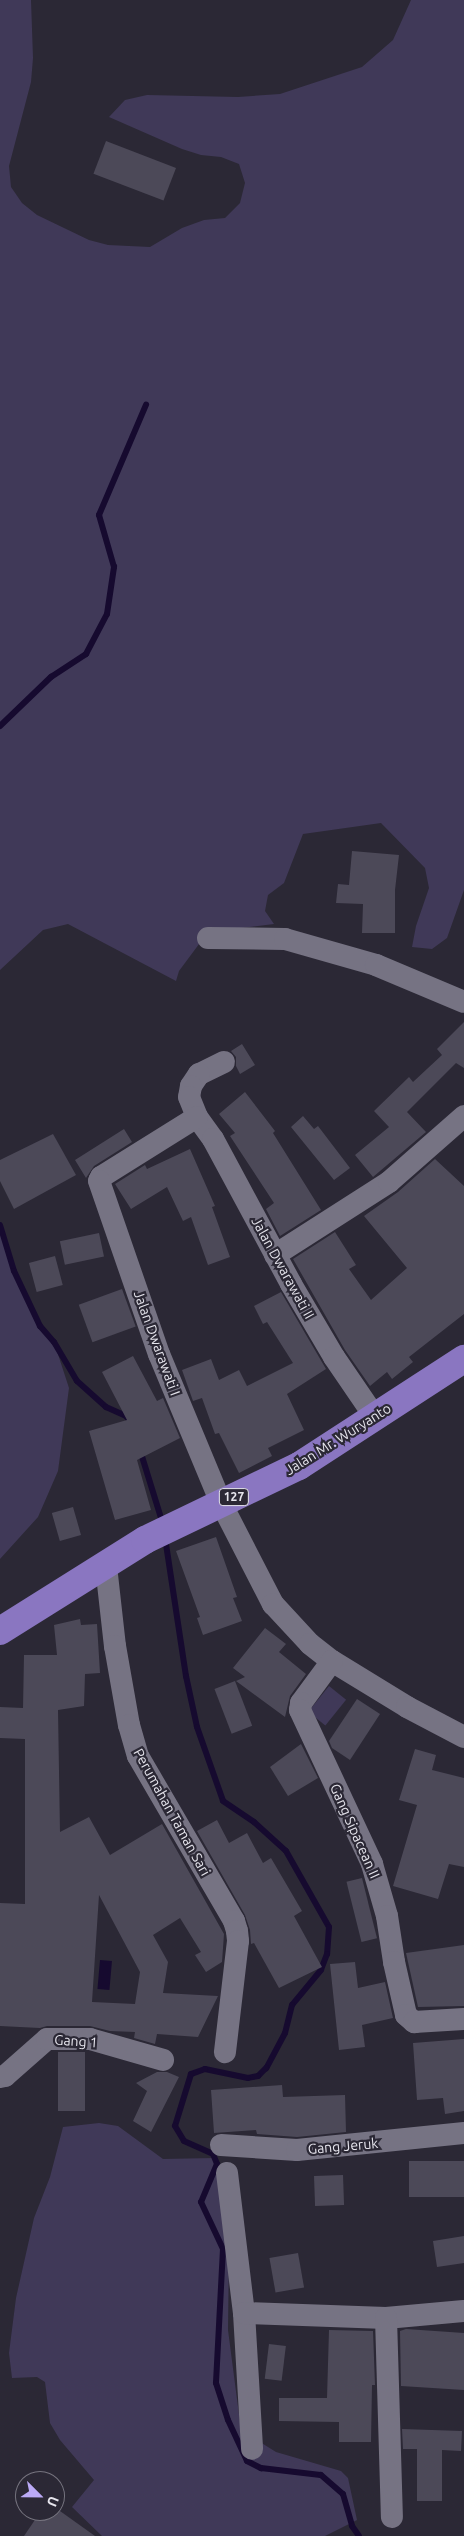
<!DOCTYPE html>
<style>
body{margin:0}
#map{position:relative;width:464px;height:2536px;overflow:hidden;background:#2b2835;font-family:Ubuntu,sans-serif}
div>[style]{position:absolute}
[style*='--x']{left:calc(var(--x)*1px);top:calc(var(--y)*1px);width:calc(var(--w)*1px);rotate:calc(var(--a)*1deg)}
.green>*{inset:0;background:#403958;transform-origin:0 0}
.water>*{inset:0;background:#160a2f;transform-origin:0 0}
.stream>*{height:6px;margin:-3px;padding:0 3px;transform-origin:3px;border-radius:3px;background:#160a2f}
.building>*{inset:0;background:#4c4958;transform-origin:0 0}
.minor>*{height:22px;margin:-11px;padding:0 11px;transform-origin:11px;border-radius:11px;background:#767383}
.major>*{height:28px;margin:-14px;padding:0 14px;transform-origin:14px;border-radius:14px;background:#8a76c1}
span{translate:-50% -50%;white-space:nowrap;text-align:center;line-height:1.15;-webkit-text-stroke:4.5px #2b2835;paint-order:stroke}
.shield-label span{padding:1px 4px;background:#2b2835;border:1px solid;border-radius:4px;-webkit-text-stroke-width:0}
.shield-label{font-size:12px;color:#e6e5ed;font-weight:700}
.street-label{font-size:14px;color:#e6e5ed}
.north{position:absolute;left:15px;top:2471px;width:50px;height:50px;box-sizing:border-box;background:#2b2835;border:1px solid #76747f;border-radius:50%;rotate:113deg;font-size:14px;font-weight:700;line-height:20px;text-align:center;color:#e6e5ed}
.north::after{content:'';display:block;margin:auto;width:18px;height:22px;background:#bbaaf6;clip-path:polygon(50% 0,100% 100%,50% 72%,0 100%)}
</style>
<div id="map">
<div class="green">
<i style="clip-path:polygon(0 0,31px 0,33px 58px,31px 82px,9px 166px,11px 187px,22px 203px,37px 215px,89px 240px,108px 245px,150px 247px,182px 228px,204px 220px,225px 218px,240px 203px,245px 183px,239px 164px,221px 157px,201px 155px,182px 149px,109px 117px,125px 100px,147px 95px,238px 97px,280px 94px,362px 67px,393px 40px,411px 0,464px 0,464px 890px,447px 938px,432px 949px,412px 947px,416px 926px,429px 888px,425px 868px,381px 823px,303px 834px,284px 883px,268px 895px,265px 911px,274px 924px,208px 932px,179px 971px,176px 981px,68px 924px,43px 930px,0 970px)"></i>
<i style="clip-path:polygon(0 1225px,14px 1271px,40px 1326px,54px 1342px,69px 1388px,58px 1471px,38px 1517px,0 1559px)"></i>
<i style="left:329px;top:1686px;width:22px;height:33px;rotate:39deg"></i>
<i style="clip-path:polygon(99px 2123px,118px 2126px,163px 2159px,214px 2158px,229px 2253px,228px 2330px,241px 2430px,276px 2452px,341px 2471px,348px 2478px,357px 2520px,325px 2536px,102px 2536px,72px 2507px,94px 2480px,60px 2440px,50px 2423px,45px 2382px,37px 2377px,12px 2378px,9px 2353px,16px 2298px,34px 2218px,50px 2177px,63px 2127px)"></i>
</div>
<div class="water">
<i style="left:100px;top:1960px;width:12px;height:29px;rotate:5deg"></i>
</div>
<div class="stream">
<i style="--x:0;--y:726;--w:71;--a:-43.9"></i>
<i style="--x:51;--y:677;--w:42;--a:-33.3"></i>
<i style="--x:86;--y:654;--w:45;--a:-62.3"></i>
<i style="--x:107;--y:614;--w:48;--a:-81.5"></i>
<i style="--x:114;--y:567;--w:54;--a:-106.1"></i>
<i style="--x:99;--y:515;--w:120;--a:-66.9"></i>
<i style="--x:0;--y:1225;--w:48;--a:73.1"></i>
<i style="--x:14;--y:1271;--w:61;--a:64.7"></i>
<i style="--x:40;--y:1326;--w:21;--a:49"></i>
<i style="--x:54;--y:1342;--w:45;--a:59.5"></i>
<i style="--x:77;--y:1381;--w:39;--a:42"></i>
<i style="--x:106;--y:1407;--w:22;--a:24"></i>
<i style="--x:126;--y:1416;--w:5;--a:53"></i>
<i style="--x:140;--y:1450;--w:71;--a:72.8"></i>
<i style="--x:166;--y:1544;--w:134;--a:81.4"></i>
<i style="--x:186;--y:1676;--w:52;--a:77.8"></i>
<i style="--x:197;--y:1727;--w:78;--a:70.6"></i>
<i style="--x:223;--y:1801;--w:37;--a:34"></i>
<i style="--x:254;--y:1822;--w:43;--a:42.2"></i>
<i style="--x:286;--y:1851;--w:87;--a:60.5"></i>
<i style="--x:329;--y:1927;--w:27;--a:94"></i>
<i style="--x:327;--y:1954;--w:17;--a:111"></i>
<i style="--x:321;--y:1970;--w:45;--a:129.6"></i>
<i style="--x:292;--y:2005;--w:29;--a:104"></i>
<i style="--x:285;--y:2033;--w:40;--a:118"></i>
<i style="--x:266;--y:2068;--w:11;--a:135"></i>
<i style="--x:258;--y:2076;--w:10;--a:169"></i>
<i style="--x:248;--y:2078;--w:44;--a:-168.2"></i>
<i style="--x:205;--y:2069;--w:15;--a:160"></i>
<i style="--x:191;--y:2074;--w:54;--a:107.1"></i>
<i style="--x:175;--y:2126;--w:17;--a:59"></i>
<i style="--x:184;--y:2141;--w:32;--a:24"></i>
<i style="--x:213;--y:2154;--w:11;--a:68"></i>
<i style="--x:217;--y:2164;--w:41;--a:112.8"></i>
<i style="--x:201;--y:2202;--w:52;--a:64.9"></i>
<i style="--x:223;--y:2249;--w:134;--a:93"></i>
<i style="--x:216;--y:2383;--w:39;--a:72"></i>
<i style="--x:228;--y:2420;--w:45;--a:65.1"></i>
<i style="--x:247;--y:2461;--w:16;--a:27"></i>
<i style="--x:261;--y:2468;--w:60;--a:6.7"></i>
<i style="--x:321;--y:2475;--w:29;--a:41"></i>
<i style="--x:343;--y:2494;--w:33;--a:74"></i>
<i style="--x:352;--y:2526;--w:12;--a:55"></i>
</div>
<div class="building">
<i style="left:106px;top:141px;width:75px;height:35px;rotate:21deg"></i>
<i style="clip-path:polygon(352px 851px,399px 855px,395px 890px,395px 933px,362px 933px,363px 904px,336px 903px,338px 884px,349px 885px)"></i>
<i style="clip-path:polygon(464px 1022px,464px 1068px,456px 1063px,407px 1112px,426px 1132px,373px 1177px,355px 1155px,389px 1127px,374px 1111px,409px 1077px,413px 1082px,442px 1055px,437px 1049px)"></i>
<i style="clip-path:polygon(242px 1044px,255px 1065px,240px 1074px,236px 1066px,236px 1057px,231px 1051px)"></i>
<i style="clip-path:polygon(245px 1092px,275px 1131px,273px 1133px,321px 1210px,280px 1236px,266px 1209px,274px 1203px,230px 1136px,235px 1133px,219px 1114px)"></i>
<i style="clip-path:polygon(303px 1116px,314px 1129px,318px 1126px,350px 1168px,334px 1180px,291px 1127px)"></i>
<i style="clip-path:polygon(124px 1129px,132px 1142px,94px 1166px,86px 1178px,75px 1160px)"></i>
<i style="clip-path:polygon(53px 1134px,76px 1175px,14px 1209px,0 1181px,0 1160px)"></i>
<i style="clip-path:polygon(190px 1149px,215px 1206px,212px 1207px,230px 1257px,208px 1265px,191px 1217px,183px 1221px,167px 1187px,131px 1209px,115px 1184px,145px 1165px,147px 1169px)"></i>
<i style="clip-path:polygon(435px 1159px,464px 1186px,464px 1314px,409px 1357px,413px 1362px,392px 1379px,387px 1372px,370px 1386px,345px 1350px,293px 1259px,335px 1232px,356px 1265px,349px 1269px,371px 1300px,407px 1268px,364px 1216px,398px 1192px)"></i>
<i style="left:99px;top:1233px;width:24px;height:40px;rotate:78deg"></i>
<i style="left:55px;top:1256px;width:30px;height:27px;rotate:75deg"></i>
<i style="left:122px;top:1289px;width:40px;height:46px;rotate:70deg"></i>
<i style="clip-path:polygon(281px 1292px,326px 1369px,287px 1394px,304px 1430px,268px 1448px,272px 1456px,239px 1473px,219px 1433px,215px 1434px,202px 1398px,193px 1401px,182px 1370px,211px 1359px,219px 1380px,239px 1370px,247px 1386px,293px 1363px,267px 1322px,263px 1324px,254px 1306px)"></i>
<i style="clip-path:polygon(133px 1356px,157px 1401px,163px 1398px,180px 1438px,137px 1460px,151px 1510px,115px 1520px,89px 1431px,127px 1420px,102px 1372px)"></i>
<i style="left:73px;top:1507px;width:29px;height:22px;rotate:74deg"></i>
<i style="clip-path:polygon(216px 1537px,237px 1597px,233px 1598px,242px 1621px,203px 1635px,197px 1618px,200px 1617px,176px 1551px)"></i>
<i style="clip-path:polygon(evenodd,80px 1619px,81px 1625px,97px 1624px,100px 1673px,85px 1674px,84px 1706px,58px 1710px,60px 1832px,89px 1817px,110px 1855px,162px 1824px,224px 1934px,222px 1962px,206px 1972px,195px 1955px,201px 1952px,180px 1918px,153px 1935px,168px 1962px,163px 1993px,218px 1996px,198px 2037px,157px 2034px,155px 2044px,134px 2038px,135px 2032px,110px 2031px,90px 2026px,47px 2026px,40px 2028px,0 2026px,0 1903px,25px 1904px,25px 1739px,0 1738px,0 1707px,23px 1708px,24px 1655px,57px 1655px,54px 1625px,80px 1619px,99px 1895px,140px 1972px,135px 2004px,92px 2002px,99px 1895px)"></i>
<i style="clip-path:polygon(265px 1628px,286px 1644px,279px 1652px,306px 1674px,290px 1696px,285px 1717px,236px 1681px,245px 1677px,233px 1668px)"></i>
<i style="left:235px;top:1681px;width:48px;height:22px;rotate:69deg"></i>
<i style="clip-path:polygon(357px 1699px,380px 1714px,350px 1760px,332px 1748px,329px 1741px)"></i>
<i style="clip-path:polygon(301px 1744px,318px 1778px,288px 1796px,270px 1767px)"></i>
<i style="clip-path:polygon(415px 1749px,436px 1755px,432px 1770px,464px 1778px,464px 1867px,449px 1864px,438px 1899px,393px 1886px,417px 1805px,399px 1800px)"></i>
<i style="clip-path:polygon(217px 1820px,229px 1843px,247px 1833px,263px 1863px,271px 1858px,302px 1911px,294px 1916px,322px 1967px,279px 1988px,254px 1943px,251px 1944px,250px 1930px,245px 1915px,197px 1831px)"></i>
<i style="left:362px;top:1878px;width:62px;height:16px;rotate:76deg"></i>
<i style="clip-path:polygon(464px 1945px,464px 2006px,418px 2007px,406px 1953px)"></i>
<i style="clip-path:polygon(355px 1962px,358px 1988px,385px 1982px,393px 2018px,362px 2025px,365px 2047px,339px 2050px,330px 1964px)"></i>
<i style="clip-path:polygon(464px 2039px,464px 2111px,445px 2114px,443px 2098px,417px 2100px,413px 2043px)"></i>
<i style="left:58px;top:2052px;width:27px;height:59px"></i>
<i style="clip-path:polygon(157px 2072px,167px 2072px,179px 2077px,151px 2132px,133px 2121px,147px 2091px,136px 2083px)"></i>
<i style="clip-path:polygon(282px 2085px,283px 2097px,345px 2095px,346px 2132px,297px 2137px,257px 2134px,256px 2130px,214px 2133px,211px 2090px)"></i>
<i style="left:464px;top:2161px;width:36px;height:55px;rotate:90deg"></i>
<i style="left:343px;top:2175px;width:30px;height:29px;rotate:88deg"></i>
<i style="clip-path:polygon(464px 2236px,464px 2263px,437px 2267px,433px 2241px)"></i>
<i style="left:298px;top:2253px;width:35px;height:29px;rotate:80deg"></i>
<i style="clip-path:polygon(406px 2329px,464px 2333px,464px 2390px,401px 2386px,400px 2331px)"></i>
<i style="clip-path:polygon(329px 2330px,373px 2331px,375px 2385px,372px 2385px,371px 2442px,339px 2442px,339px 2422px,279px 2421px,279px 2398px,327px 2398px)"></i>
<i style="left:269px;top:2344px;width:17px;height:35px;rotate:7deg"></i>
<i style="clip-path:polygon(402px 2429px,462px 2431px,461px 2451px,442px 2450px,442px 2501px,417px 2501px,417px 2449px,403px 2449px)"></i>
<i style="clip-path:polygon(41px 2511px,60px 2511px,95px 2536px,24px 2536px)"></i>
</div>
<div class="minor">
<i style="--x:208;--y:938;--w:77;--a:0.7"></i>
<i style="--x:285;--y:939;--w:95;--a:15.9"></i>
<i style="--x:376;--y:965;--w:95;--a:22.8"></i>
<i style="--x:224;--y:1062;--w:28;--a:154"></i>
<i style="--x:199;--y:1074;--w:14;--a:124"></i>
<i style="--x:191;--y:1086;--w:11;--a:100"></i>
<i style="--x:189;--y:1097;--w:22;--a:68"></i>
<i style="--x:197;--y:1117;--w:27;--a:54"></i>
<i style="--x:213;--y:1139;--w:165;--a:61.7"></i>
<i style="--x:291;--y:1284;--w:85;--a:59.5"></i>
<i style="--x:334;--y:1357;--w:73;--a:55.7"></i>
<i style="--x:197;--y:1117;--w:113;--a:148"></i>
<i style="--x:101;--y:1177;--w:4;--a:117"></i>
<i style="--x:99;--y:1181;--w:183;--a:70.9"></i>
<i style="--x:159;--y:1354;--w:161;--a:67.4"></i>
<i style="--x:221;--y:1503;--w:114;--a:62.8"></i>
<i style="--x:273;--y:1604;--w:54;--a:47.2"></i>
<i style="--x:310;--y:1644;--w:28;--a:38"></i>
<i style="--x:332;--y:1661;--w:88;--a:31.5"></i>
<i style="--x:407;--y:1707;--w:64;--a:27.8"></i>
<i style="--x:275;--y:1255;--w:135;--a:-32.6"></i>
<i style="--x:389;--y:1182;--w:100;--a:-41.3"></i>
<i style="--x:106;--y:1566;--w:81;--a:83.6"></i>
<i style="--x:115;--y:1646;--w:80;--a:80"></i>
<i style="--x:129;--y:1725;--w:32;--a:74"></i>
<i style="--x:138;--y:1756;--w:191;--a:59.8"></i>
<i style="--x:234;--y:1921;--w:10;--a:73"></i>
<i style="--x:237;--y:1931;--w:10;--a:84"></i>
<i style="--x:238;--y:1941;--w:112;--a:96.7"></i>
<i style="--x:332;--y:1661;--w:52;--a:126.4"></i>
<i style="--x:301;--y:1703;--w:7;--a:98"></i>
<i style="--x:300;--y:1710;--w:170;--a:64.9"></i>
<i style="--x:372;--y:1864;--w:54;--a:73.9"></i>
<i style="--x:387;--y:1916;--w:47;--a:81.3"></i>
<i style="--x:394;--y:1962;--w:54;--a:77.2"></i>
<i style="--x:406;--y:2015;--w:11;--a:41"></i>
<i style="--x:414;--y:2022;--w:50;--a:-3.4"></i>
<i style="--x:0;--y:2077;--w:5;--a:-11"></i>
<i style="--x:5;--y:2076;--w:56;--a:-41.4"></i>
<i style="--x:47;--y:2039;--w:43;--a:0"></i>
<i style="--x:90;--y:2039;--w:76;--a:16"></i>
<i style="--x:221;--y:2145;--w:76;--a:3.8"></i>
<i style="--x:297;--y:2150;--w:168;--a:-5.8"></i>
<i style="--x:227;--y:2173;--w:141;--a:83.1"></i>
<i style="--x:244;--y:2313;--w:136;--a:86.6"></i>
<i style="--x:244;--y:2313;--w:142;--a:2"></i>
<i style="--x:386;--y:2318;--w:78;--a:-5.1"></i>
<i style="--x:386;--y:2318;--w:199;--a:88.3"></i>
</div>
<div class="major">
<i style="--x:0;--y:1631;--w:171;--a:-32.1"></i>
<i style="--x:145;--y:1540;--w:171;--a:-25.7"></i>
<i style="--x:299;--y:1466;--w:197;--a:-33"></i>
</div>
<div class="shield-label">
<span style="left:234px;top:1497px">127</span>
</div>
<div class="street-label">
<span style="left:283px;top:1268px;rotate:61deg">Jalan Dwarawati II</span>
<span style="left:157px;top:1343px;rotate:70deg">Jalan Dwarawati I</span>
<span style="left:338px;top:1439px;rotate:-32deg">Jalan Mr. Wuryanto</span>
<span style="left:172px;top:1812px;rotate:61deg">Perumahan Taman Sari</span>
<span style="left:355px;top:1831px;rotate:66deg">Gang Sipacean II</span>
<span style="left:76px;top:2041px;rotate:4deg">Gang 1</span>
<span style="left:343px;top:2146px;rotate:-5deg">Gang Jeruk</span>
</div>
<div class="north">U</div>
</div>
